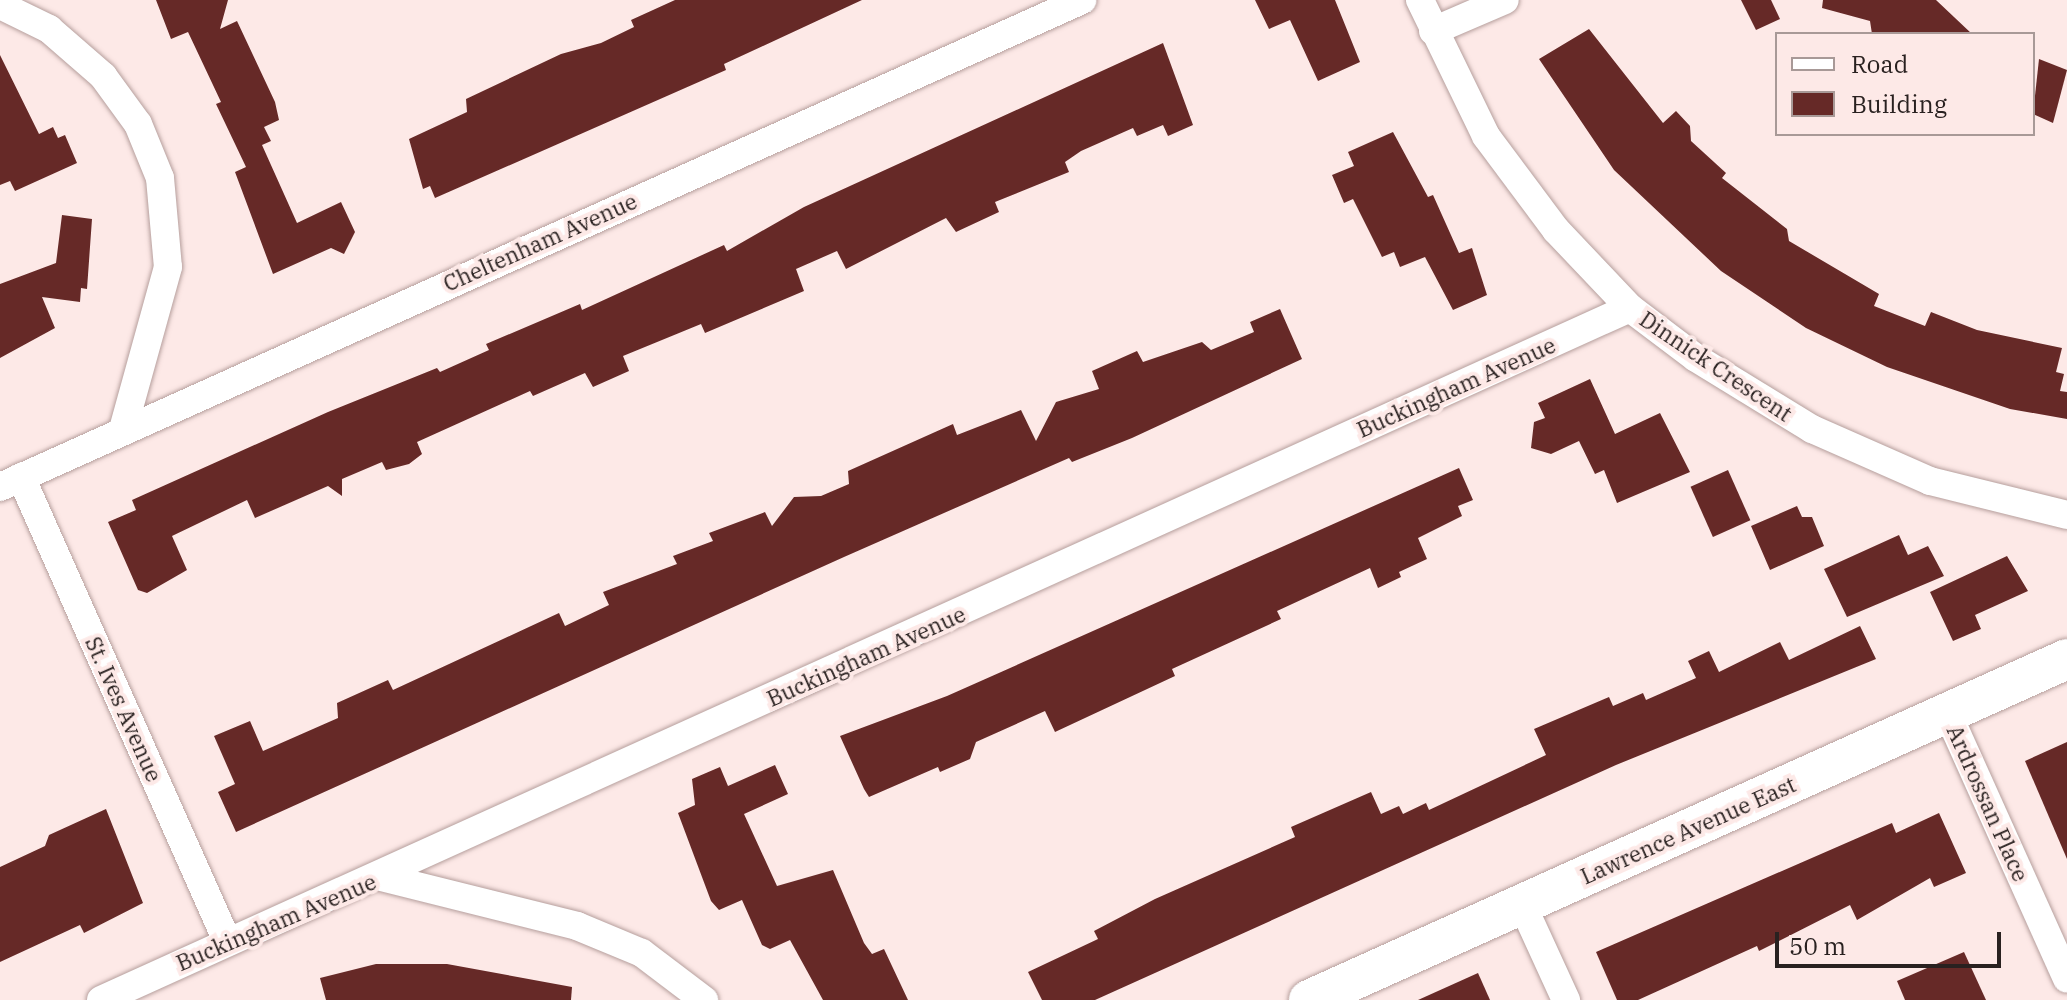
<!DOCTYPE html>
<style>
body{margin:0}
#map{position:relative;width:2067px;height:1000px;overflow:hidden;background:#fde9e7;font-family:"IBM Plex Serif",serif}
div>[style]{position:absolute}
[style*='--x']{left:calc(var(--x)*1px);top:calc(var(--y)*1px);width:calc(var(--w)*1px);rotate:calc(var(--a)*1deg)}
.building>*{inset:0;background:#662927;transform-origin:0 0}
.roads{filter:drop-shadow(0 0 2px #b69f9d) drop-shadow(0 0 2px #b69f9d)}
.street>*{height:28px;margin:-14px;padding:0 14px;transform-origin:14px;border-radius:14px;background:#fff}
.secondary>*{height:40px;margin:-20px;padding:0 20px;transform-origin:20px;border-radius:20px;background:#fff}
span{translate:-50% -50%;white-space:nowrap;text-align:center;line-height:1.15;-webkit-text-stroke:8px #fde9e7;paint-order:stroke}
.street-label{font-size:22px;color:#292120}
.legend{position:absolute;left:1775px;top:32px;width:260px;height:104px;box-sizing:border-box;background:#fde9e7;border:2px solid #a89997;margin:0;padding:10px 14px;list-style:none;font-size:24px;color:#292120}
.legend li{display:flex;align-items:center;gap:16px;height:40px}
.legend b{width:40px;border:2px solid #a89997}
.scale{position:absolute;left:1775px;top:932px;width:226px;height:36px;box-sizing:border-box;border:4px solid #292120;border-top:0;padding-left:10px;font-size:24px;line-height:28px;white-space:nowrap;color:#292120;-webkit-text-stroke:6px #fde9e7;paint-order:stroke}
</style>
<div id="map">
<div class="building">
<i style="clip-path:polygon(156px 0,228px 0,220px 29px,237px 21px,275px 102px,279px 120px,264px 127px,271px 141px,262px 145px,297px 223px,341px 202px,355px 232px,344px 254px,331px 248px,273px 274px,235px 172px,246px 167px,216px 104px,221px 102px,188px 32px,171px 39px)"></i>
<i style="clip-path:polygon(675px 0,862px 0,724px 64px,726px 70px,435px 198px,430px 186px,423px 189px,409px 139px,467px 112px,466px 99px,561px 54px,601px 43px,634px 27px,631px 20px)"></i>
<i style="clip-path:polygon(1255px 0,1335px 0,1360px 62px,1318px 81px,1290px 20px,1269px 29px)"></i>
<i style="clip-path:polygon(1741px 0,1771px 0,1780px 19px,1756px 30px)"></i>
<i style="clip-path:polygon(1823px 0,1936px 0,1972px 34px,1872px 34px,1870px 21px,1822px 8px)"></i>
<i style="clip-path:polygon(1589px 29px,1663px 123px,1676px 111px,1690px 126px,1691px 141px,1726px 173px,1722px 178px,1787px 229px,1789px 241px,1879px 294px,1874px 306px,1925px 326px,1931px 312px,1977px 330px,2062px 348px,2056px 372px,2064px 374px,2060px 391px,2067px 392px,2067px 419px,2010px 409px,1887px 367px,1806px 328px,1721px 271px,1614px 170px,1539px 59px)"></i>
<i style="clip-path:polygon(1163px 43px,1193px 125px,1168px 136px,1163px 125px,1137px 136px,1133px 128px,1081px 151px,1065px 162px,1069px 172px,995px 202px,999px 212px,956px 232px,946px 218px,846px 269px,837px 251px,796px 269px,804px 291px,705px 333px,701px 324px,623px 356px,629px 371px,593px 387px,585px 373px,533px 396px,530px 391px,417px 442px,422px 454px,409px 464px,386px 470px,382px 462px,342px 479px,342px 496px,328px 486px,255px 518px,247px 500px,172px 536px,187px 570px,147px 593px,138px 590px,108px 522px,136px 510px,132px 500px,328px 412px,437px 368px,440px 372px,489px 350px,486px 344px,580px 304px,582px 310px,724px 245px,727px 251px,804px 207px)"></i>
<i style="clip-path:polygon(0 55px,39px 134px,53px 127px,58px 138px,65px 135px,77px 163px,15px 191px,10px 181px,0 185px)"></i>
<i style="clip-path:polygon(2039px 59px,2067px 70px,2053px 123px,2033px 114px)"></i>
<i style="clip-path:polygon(1393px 132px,1428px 197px,1433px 195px,1459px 253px,1472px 248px,1487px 295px,1453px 310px,1425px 257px,1400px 267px,1394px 252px,1382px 257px,1353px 199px,1344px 203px,1332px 175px,1354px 166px,1348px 152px)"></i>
<i style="clip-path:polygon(62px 215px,92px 219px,87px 289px,81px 288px,80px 302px,42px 297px,55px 328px,0 358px,0 284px,56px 263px)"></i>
<i style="clip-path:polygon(1280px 309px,1302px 359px,1132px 438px,1072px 462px,1069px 458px,844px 557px,236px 832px,218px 792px,235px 784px,214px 736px,250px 721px,263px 751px,338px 718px,337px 703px,388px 680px,393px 690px,559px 613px,565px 626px,609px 605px,603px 592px,677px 564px,673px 556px,713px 541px,709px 533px,765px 512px,772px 526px,794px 497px,821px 496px,849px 484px,848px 471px,953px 424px,957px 435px,1021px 410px,1036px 441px,1056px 402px,1099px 389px,1092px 371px,1137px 351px,1143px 362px,1202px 342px,1211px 350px,1254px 332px,1250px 322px)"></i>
<i style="clip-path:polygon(1590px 379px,1615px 434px,1660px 413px,1690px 472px,1617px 503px,1604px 470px,1595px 474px,1579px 441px,1551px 454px,1531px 448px,1534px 422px,1545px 418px,1538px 403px)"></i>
<i style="clip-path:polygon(1459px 468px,1473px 500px,1458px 506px,1462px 516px,1418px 538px,1427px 559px,1399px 572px,1401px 577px,1378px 588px,1370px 568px,1277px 611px,1281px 619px,1172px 669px,1175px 676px,1055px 732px,1045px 711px,976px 742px,970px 759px,940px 772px,938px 767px,869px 797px,864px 789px,840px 736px,947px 696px)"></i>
<i style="left:1728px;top:470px;width:55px;height:41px;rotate:66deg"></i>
<i style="clip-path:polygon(1797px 506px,1802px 517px,1812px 517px,1824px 546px,1770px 570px,1751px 526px)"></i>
<i style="clip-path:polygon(1899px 535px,1908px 555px,1928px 546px,1944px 576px,1847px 617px,1824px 569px)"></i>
<i style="clip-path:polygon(2007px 556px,2028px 591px,1975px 615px,1981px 629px,1953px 641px,1930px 592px)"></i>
<i style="clip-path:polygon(1860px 626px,1876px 659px,1616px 765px,1095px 1000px,1042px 1000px,1028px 972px,1098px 939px,1094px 931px,1155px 899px,1295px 837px,1291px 827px,1371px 792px,1381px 814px,1399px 806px,1403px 814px,1426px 803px,1429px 810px,1546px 755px,1534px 729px,1609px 697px,1613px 706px,1643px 693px,1646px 700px,1696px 678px,1688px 661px,1709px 651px,1719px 672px,1780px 642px,1789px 660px)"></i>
<i style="clip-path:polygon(2067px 742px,2067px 859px,2025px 761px)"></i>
<i style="clip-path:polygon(775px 765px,788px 794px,744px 814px,777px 886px,833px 870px,864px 943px,872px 954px,884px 949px,908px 1000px,823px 1000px,790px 940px,770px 949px,762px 945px,742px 900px,719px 910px,711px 901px,678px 813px,695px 805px,692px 779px,720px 767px,728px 786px)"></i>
<i style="clip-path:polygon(106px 809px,143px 903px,84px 933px,80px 925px,0 962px,0 867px,45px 846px,49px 835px)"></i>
<i style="clip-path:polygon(1939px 813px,1966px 873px,1934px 887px,1930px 878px,1857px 920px,1850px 905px,1759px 951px,1757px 946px,1638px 1000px,1617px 1000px,1596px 952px,1892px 823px,1896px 833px)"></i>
<i style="clip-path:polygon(1964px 952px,1986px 1000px,1905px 1000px,1897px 981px)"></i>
<i style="clip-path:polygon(376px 964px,447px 964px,572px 987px,571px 1000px,326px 1000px,320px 978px)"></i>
<i style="clip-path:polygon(1478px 973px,1490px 1000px,1418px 1000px)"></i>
</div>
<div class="roads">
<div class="street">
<i style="--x:1420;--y:0;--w:151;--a:64.1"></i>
<i style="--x:1486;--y:136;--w:117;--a:53.3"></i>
<i style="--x:1556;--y:230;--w:108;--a:46.5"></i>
<i style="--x:1630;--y:308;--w:83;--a:37.1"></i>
<i style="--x:1696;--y:358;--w:136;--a:31.5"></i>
<i style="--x:1812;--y:429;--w:129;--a:23.8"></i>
<i style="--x:1930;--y:481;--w:141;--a:13.9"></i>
<i style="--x:0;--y:5;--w:55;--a:26.1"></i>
<i style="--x:49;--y:29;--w:72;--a:41"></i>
<i style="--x:103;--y:76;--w:59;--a:53.9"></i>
<i style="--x:138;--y:124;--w:58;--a:67.8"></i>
<i style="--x:160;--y:178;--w:89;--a:84.9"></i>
<i style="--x:168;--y:267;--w:168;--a:105.5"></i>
<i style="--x:1433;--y:31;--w:78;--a:-23.3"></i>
<i style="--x:21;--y:477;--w:508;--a:66.06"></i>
<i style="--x:0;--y:487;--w:1187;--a:-24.23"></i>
<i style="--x:1948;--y:714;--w:290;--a:65.8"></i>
<i style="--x:381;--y:877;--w:202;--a:14"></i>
<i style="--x:577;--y:926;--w:70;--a:22.6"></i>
<i style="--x:642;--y:953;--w:78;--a:37.2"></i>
<i style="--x:1522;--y:904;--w:106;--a:65.4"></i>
<i style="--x:101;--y:1000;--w:1678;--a:-24.35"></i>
</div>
<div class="secondary">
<i style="--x:1309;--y:1000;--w:831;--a:-24.22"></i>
</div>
</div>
<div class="street-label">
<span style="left:540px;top:242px;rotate:-24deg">Cheltenham Avenue</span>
<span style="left:1716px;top:366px;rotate:34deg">Dinnick Crescent</span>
<span style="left:1456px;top:387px;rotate:-24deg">Buckingham Avenue</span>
<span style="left:866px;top:656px;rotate:-24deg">Buckingham Avenue</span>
<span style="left:124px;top:709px;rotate:66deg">St. Ives Avenue</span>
<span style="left:1988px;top:803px;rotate:66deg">Ardrossan Place</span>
<span style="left:1688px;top:830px;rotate:-24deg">Lawrence Avenue East</span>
<span style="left:276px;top:922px;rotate:-23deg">Buckingham Avenue</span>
</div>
<ul class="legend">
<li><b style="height:10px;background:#fff"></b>Road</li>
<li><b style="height:22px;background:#662927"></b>Building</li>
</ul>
<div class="scale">50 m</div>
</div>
